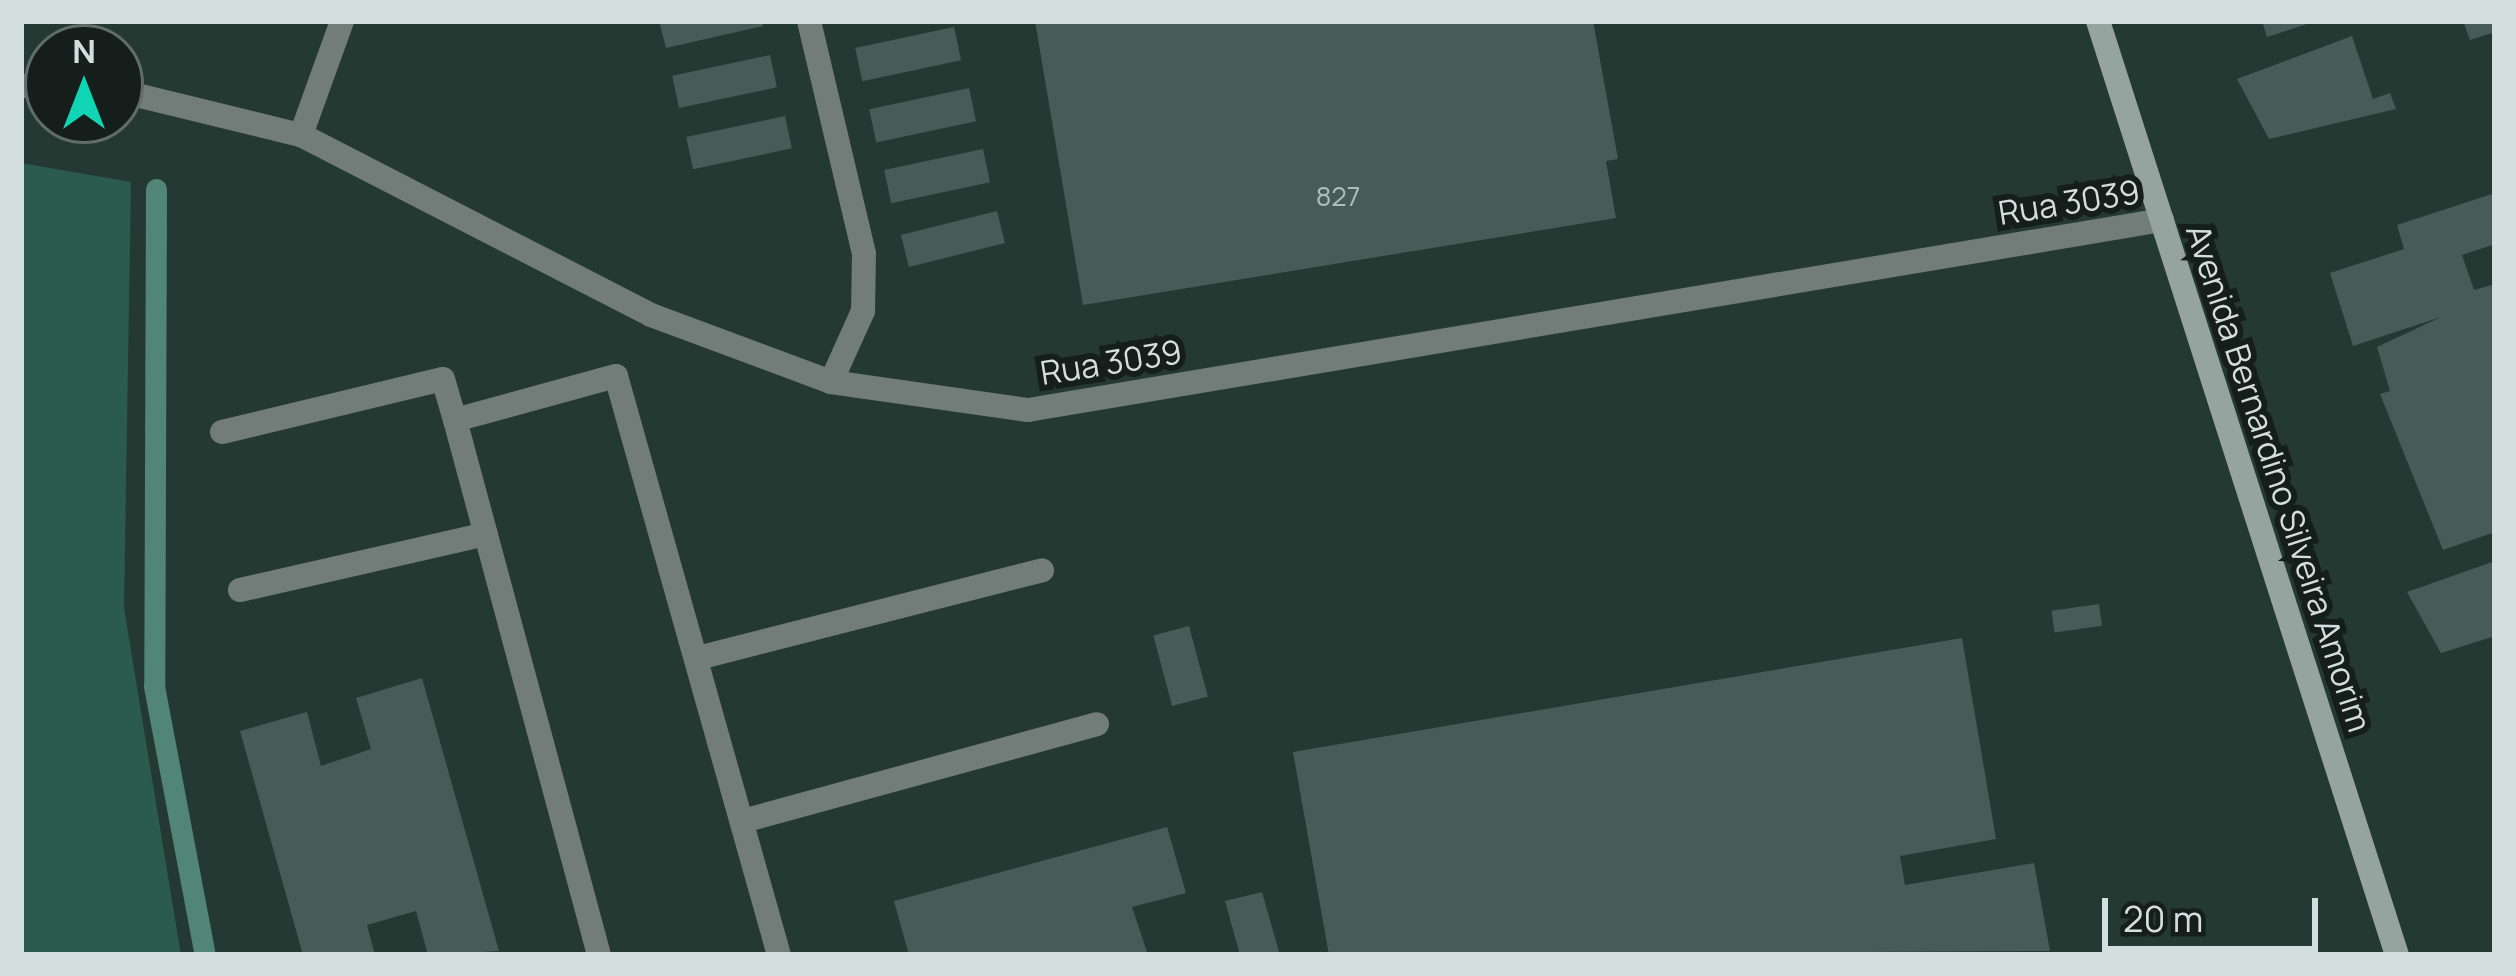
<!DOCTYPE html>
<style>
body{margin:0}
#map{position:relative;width:2516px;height:976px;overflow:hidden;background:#253933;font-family:Manrope,sans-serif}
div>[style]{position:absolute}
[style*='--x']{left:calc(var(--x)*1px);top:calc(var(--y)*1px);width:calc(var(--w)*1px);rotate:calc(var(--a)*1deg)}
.green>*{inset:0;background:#2b5a4f}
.stream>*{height:21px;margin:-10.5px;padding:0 10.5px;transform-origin:10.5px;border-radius:10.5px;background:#518578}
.building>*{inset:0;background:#475c56;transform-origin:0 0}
.service>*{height:24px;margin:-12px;padding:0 12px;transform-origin:12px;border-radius:12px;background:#727c79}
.minor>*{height:24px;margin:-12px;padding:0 12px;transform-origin:12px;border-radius:12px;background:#727c79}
.secondary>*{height:24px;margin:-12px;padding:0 12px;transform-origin:12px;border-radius:12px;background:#95a49f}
span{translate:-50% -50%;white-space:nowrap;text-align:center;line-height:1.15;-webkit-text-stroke:12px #151e1b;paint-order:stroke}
.number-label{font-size:27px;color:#b0beba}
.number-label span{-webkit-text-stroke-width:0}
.street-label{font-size:33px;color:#d3dfdc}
.frame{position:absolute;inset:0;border:24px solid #d3dfdc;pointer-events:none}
.north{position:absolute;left:24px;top:24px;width:120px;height:120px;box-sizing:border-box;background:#151e1b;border:3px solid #616b68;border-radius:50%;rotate:0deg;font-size:33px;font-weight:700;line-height:48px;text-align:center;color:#d3dfdc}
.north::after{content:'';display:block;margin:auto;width:42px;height:54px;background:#10d5b4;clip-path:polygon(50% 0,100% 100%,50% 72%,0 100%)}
.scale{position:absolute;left:2102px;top:898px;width:216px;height:54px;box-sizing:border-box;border:6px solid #d3dfdc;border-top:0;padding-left:15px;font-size:36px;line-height:42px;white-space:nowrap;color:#d3dfdc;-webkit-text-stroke:9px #151e1b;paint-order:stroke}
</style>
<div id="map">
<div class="green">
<i style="clip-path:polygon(21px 163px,131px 182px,124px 608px,181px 955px,21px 955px)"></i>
</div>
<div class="stream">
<i style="--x:156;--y:189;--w:497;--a:90.2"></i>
<i style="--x:154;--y:686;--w:274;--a:79.3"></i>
</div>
<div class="building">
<i style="clip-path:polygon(659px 21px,762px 21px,763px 26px,666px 48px)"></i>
<i style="clip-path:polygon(1035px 21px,1593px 21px,1618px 159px,1606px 161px,1616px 218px,1083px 305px)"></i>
<i style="clip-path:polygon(2262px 21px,2313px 21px,2313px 22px,2267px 37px)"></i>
<i style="clip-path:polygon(2463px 21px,2495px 21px,2495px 32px,2470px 40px)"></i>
<i style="left:954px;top:27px;width:34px;height:101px;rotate:78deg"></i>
<i style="clip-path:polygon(2352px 36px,2373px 99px,2390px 93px,2396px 109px,2269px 139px,2237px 79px)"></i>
<i style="left:770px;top:55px;width:33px;height:100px;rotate:78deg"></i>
<i style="left:969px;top:88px;width:34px;height:102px;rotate:78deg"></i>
<i style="left:785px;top:116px;width:33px;height:101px;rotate:78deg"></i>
<i style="left:983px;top:149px;width:34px;height:101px;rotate:78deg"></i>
<i style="clip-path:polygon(2495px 193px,2495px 244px,2462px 255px,2474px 290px,2495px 284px,2495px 532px,2443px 550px,2380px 394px,2390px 391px,2377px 347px,2441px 317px,2353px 346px,2330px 273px,2404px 249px,2397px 225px)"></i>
<i style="left:997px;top:211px;width:33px;height:99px;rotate:76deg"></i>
<i style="clip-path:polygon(2495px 561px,2495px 636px,2441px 653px,2407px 592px)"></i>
<i style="left:2099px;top:604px;width:22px;height:48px;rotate:82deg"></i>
<i style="left:1189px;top:626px;width:73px;height:37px;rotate:75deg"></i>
<i style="clip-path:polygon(1962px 638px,1996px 839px,1900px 856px,1905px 885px,2034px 863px,2050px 951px,1329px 955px,1293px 752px)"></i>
<i style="clip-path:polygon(422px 678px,499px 951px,428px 955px,416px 911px,367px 925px,375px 955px,303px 955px,240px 731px,307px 712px,321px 766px,371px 749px,356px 698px)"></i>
<i style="clip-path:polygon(1167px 827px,1186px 893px,1132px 907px,1148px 955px,909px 955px,894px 901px)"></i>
<i style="clip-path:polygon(1262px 892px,1279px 952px,1240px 955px,1225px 901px)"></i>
</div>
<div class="service">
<i style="--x:809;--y:21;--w:239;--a:76.7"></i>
<i style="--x:864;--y:254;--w:57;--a:91"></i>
<i style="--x:863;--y:311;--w:78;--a:114.3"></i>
<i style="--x:301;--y:135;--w:121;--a:-70.2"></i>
<i style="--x:222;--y:432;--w:227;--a:-13.5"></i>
<i style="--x:443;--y:379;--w:43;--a:73.7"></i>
<i style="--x:240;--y:590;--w:252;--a:-12.8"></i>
<i style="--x:698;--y:658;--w:355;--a:-14.3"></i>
<i style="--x:743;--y:821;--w:367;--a:-15.3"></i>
<i style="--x:599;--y:955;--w:554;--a:-105.06"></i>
<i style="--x:455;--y:420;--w:167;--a:-15.3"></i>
<i style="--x:616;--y:376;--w:602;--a:74.28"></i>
</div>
<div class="minor">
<i style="--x:21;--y:86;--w:27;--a:0"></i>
<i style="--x:120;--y:91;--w:186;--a:13.7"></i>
<i style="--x:301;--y:135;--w:394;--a:27.2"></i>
<i style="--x:651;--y:315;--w:192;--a:20.4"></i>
<i style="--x:831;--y:382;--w:199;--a:8.1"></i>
<i style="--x:1028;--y:410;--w:1150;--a:-9.51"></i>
</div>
<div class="secondary">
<i style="--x:2098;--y:21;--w:981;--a:72.25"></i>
</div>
<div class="number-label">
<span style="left:1338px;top:196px">827</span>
</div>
<div class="street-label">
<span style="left:2069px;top:202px;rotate:-9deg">Rua 3039</span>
<span style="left:1111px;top:362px;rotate:-9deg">Rua 3039</span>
<span style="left:2279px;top:478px;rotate:72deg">Avenida Bernardino Silveira Amorim</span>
</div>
<div class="frame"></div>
<div class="north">N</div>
<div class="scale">20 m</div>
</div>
